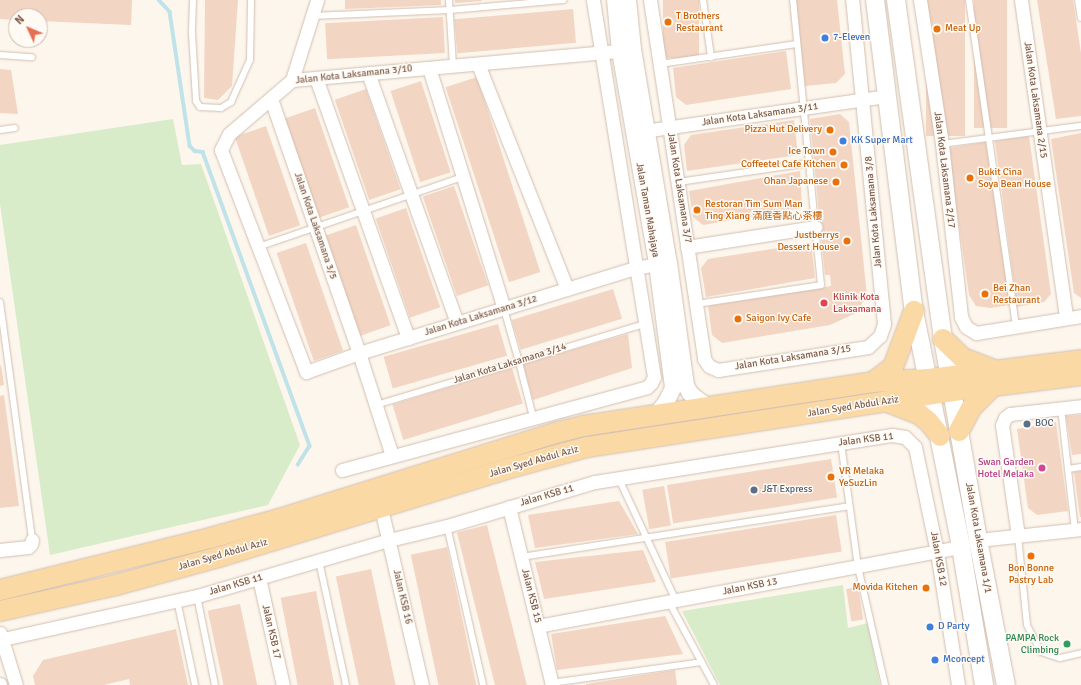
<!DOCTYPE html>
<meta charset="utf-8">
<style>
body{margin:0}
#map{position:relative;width:1081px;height:685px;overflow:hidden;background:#fdf6ec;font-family:Signika,"Noto Sans SC",sans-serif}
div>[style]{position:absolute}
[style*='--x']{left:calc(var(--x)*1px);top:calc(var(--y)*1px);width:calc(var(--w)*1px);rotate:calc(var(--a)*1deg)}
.green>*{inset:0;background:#d8ecc9}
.stream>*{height:3.5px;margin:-1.75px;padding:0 1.75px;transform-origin:1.75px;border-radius:1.75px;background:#bfe3e8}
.building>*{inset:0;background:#f3d5c3;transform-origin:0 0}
.roads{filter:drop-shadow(0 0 1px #d1beb0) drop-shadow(0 0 1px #d1beb0)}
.service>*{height:6px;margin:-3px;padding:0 3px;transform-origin:3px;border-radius:3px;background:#fff}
.minor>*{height:13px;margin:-6.5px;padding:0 6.5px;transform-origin:6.5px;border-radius:6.5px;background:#fff}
.tertiary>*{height:16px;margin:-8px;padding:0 8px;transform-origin:8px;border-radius:8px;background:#fff}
.secondary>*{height:18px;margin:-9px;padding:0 9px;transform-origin:9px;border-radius:9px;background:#fff}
.primary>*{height:20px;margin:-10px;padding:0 10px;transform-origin:10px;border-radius:10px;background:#fbd9a5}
.dots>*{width:11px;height:11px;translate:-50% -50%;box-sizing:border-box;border:2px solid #fffaf3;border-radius:50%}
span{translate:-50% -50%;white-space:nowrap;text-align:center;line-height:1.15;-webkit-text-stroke:3px #fffaf3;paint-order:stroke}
.food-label{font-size:10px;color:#c56008}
.left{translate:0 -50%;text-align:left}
.right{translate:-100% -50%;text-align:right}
.shop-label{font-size:10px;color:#366cbe}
.street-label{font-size:10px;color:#7a5c4d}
.health-label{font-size:10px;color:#be3a42}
.service-label{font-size:10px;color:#4e5e75}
.hotel-label{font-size:10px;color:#b23c85}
.leisure-label{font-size:10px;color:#27864d}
.north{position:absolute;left:8px;top:8px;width:40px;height:40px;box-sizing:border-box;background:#fffaf3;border:1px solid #cabbb1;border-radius:50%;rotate:314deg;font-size:11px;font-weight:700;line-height:16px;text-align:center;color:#7a5c4d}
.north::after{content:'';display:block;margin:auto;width:14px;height:18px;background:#e76f51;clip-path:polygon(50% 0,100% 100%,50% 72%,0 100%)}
</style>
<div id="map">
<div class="green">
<i style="clip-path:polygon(173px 119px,182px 165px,201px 164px,300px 445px,268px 505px,50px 555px,0 204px,0 145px)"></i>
<i style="clip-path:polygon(843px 585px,848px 628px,868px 623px,880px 685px,720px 685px,682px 611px)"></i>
</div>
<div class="stream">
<i style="--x:159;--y:0;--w:16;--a:47"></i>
<i style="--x:170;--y:12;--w:135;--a:81.5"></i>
<i style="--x:190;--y:146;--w:7;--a:45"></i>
<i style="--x:195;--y:151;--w:8;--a:7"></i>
<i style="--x:203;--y:152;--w:313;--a:70"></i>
<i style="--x:310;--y:446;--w:22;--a:122"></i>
</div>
<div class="building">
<i style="clip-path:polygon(0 0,132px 0,131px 25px,40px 21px,40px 16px,16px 16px,16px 20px,0 19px)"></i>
<i style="clip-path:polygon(205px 0,238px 0,232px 86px,218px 100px,204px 98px)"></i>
<i style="clip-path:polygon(345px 0,441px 0,441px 5px,345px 9px)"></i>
<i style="clip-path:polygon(455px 0,482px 0,482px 1px,455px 3px)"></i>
<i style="left:663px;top:0;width:36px;height:58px"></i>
<i style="clip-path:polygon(796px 0,837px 0,845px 74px,836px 83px,805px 86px)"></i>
<i style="left:926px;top:0;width:39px;height:136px"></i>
<i style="left:974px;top:0;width:33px;height:128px"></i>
<i style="clip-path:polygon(1037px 0,1073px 0,1081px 53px,1081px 116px,1056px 119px)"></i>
<i style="left:573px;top:9px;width:34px;height:119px;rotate:85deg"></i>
<i style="left:443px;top:17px;width:36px;height:118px;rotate:87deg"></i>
<i style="clip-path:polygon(786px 51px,791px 89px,686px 105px,676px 97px,673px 68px)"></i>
<i style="clip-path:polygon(0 69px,11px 70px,18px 114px,0 113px)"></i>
<i style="left:477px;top:77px;width:205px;height:33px;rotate:72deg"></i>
<i style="left:421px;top:81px;width:96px;height:32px;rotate:72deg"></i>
<i style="left:366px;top:89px;width:106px;height:33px;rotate:71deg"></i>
<i style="left:315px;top:108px;width:105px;height:32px;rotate:71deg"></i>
<i style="clip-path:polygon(840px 114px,849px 122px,867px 296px,856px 313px,830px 325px,722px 343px,712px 335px,708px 306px,831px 286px,830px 275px,825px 275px,810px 119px)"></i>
<i style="clip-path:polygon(794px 120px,798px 155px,687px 171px,684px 145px,691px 135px)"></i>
<i style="left:266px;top:126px;width:105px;height:33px;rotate:71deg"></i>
<i style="clip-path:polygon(1081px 133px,1081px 298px,1074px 293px,1051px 139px)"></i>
<i style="clip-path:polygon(1029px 136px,1051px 294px,1044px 302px,1017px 307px,995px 141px)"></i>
<i style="clip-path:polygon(986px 142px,1010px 305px,990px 308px,976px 306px,969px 295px,948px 148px)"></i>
<i style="clip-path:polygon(800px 171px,802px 208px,703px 225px,693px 217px,689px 191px)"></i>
<i style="left:454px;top:186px;width:105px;height:33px;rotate:71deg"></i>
<i style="left:406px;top:208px;width:105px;height:32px;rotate:71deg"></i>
<i style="left:356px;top:225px;width:106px;height:32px;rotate:71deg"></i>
<i style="left:306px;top:243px;width:114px;height:31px;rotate:71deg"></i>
<i style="clip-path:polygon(811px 243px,815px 278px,706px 297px,701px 268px,708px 259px)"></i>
<i style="left:613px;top:289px;width:31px;height:106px;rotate:73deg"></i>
<i style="left:498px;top:324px;width:33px;height:119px;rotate:74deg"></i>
<i style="clip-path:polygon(628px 334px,632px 368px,533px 400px,523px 364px)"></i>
<i style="clip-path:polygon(1px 365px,4px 385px,0 386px,0 366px)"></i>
<i style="left:512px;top:368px;width:37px;height:125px;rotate:73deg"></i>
<i style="clip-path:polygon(4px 395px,19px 506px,0 508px,0 396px)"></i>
<i style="clip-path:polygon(1081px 415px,1081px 454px,1072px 455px,1066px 416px)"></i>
<i style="clip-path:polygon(1056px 422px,1068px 511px,1037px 515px,1028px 508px,1017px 429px)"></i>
<i style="left:831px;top:459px;width:39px;height:166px;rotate:81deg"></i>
<i style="clip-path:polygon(1081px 471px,1081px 517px,1080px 517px,1074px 472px)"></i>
<i style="left:664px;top:486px;width:40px;height:22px;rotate:80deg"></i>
<i style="clip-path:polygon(619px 501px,638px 534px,535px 548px,528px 515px)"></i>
<i style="left:836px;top:515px;width:37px;height:173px;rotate:81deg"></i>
<i style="left:487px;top:525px;width:165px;height:31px;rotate:76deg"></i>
<i style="left:447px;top:547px;width:141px;height:37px;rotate:78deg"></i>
<i style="clip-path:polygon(643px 550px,656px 582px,544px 599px,535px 562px)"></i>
<i style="left:371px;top:569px;width:119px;height:36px;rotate:78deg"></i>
<i style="left:858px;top:587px;width:33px;height:12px;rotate:81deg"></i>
<i style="left:316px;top:591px;width:96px;height:36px;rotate:79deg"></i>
<i style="left:240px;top:604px;width:83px;height:33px;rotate:78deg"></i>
<i style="clip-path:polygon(665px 616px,683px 654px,557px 670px,551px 634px)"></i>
<i style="clip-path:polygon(176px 629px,188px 685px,130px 685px,129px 679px,104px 685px,35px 685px,33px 676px,43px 660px)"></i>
<i style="clip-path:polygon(675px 670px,677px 685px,586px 685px,586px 684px)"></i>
</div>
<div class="roads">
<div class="service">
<i style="--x:193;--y:0;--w:33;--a:92"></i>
<i style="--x:192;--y:33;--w:68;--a:86.6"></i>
<i style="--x:196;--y:101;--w:7;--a:56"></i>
<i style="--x:200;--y:107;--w:21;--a:3"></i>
<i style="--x:221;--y:108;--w:12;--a:-31"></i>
<i style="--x:231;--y:102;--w:46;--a:-65.7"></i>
<i style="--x:250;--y:60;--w:60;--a:-89"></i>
<i style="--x:449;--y:0;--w:66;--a:86.5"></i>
<i style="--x:703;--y:0;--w:58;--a:82"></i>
<i style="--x:969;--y:0;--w:328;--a:81.8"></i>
<i style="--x:1078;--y:0;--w:18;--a:81"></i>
<i style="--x:312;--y:16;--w:138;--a:-2.5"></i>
<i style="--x:450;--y:10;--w:114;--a:-5"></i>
<i style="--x:0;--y:55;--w:32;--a:4"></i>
<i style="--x:660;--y:64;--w:138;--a:-8.3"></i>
<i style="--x:0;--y:130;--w:15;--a:-8"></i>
<i style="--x:942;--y:144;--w:140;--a:-7.4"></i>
<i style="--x:678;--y:182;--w:132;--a:-8.3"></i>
<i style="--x:258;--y:247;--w:217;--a:-18.9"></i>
<i style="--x:0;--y:302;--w:240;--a:82.3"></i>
<i style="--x:696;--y:304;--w:126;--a:-8.6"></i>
<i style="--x:821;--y:285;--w:286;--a:-95.6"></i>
<i style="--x:504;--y:309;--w:55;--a:74.2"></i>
<i style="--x:519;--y:362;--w:57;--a:75.7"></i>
<i style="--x:376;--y:405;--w:280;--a:-16.8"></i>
<i style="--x:1061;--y:408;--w:123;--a:83.5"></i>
<i style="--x:841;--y:443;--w:125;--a:82.2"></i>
<i style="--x:858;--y:567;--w:121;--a:77.1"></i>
<i style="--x:1068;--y:469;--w:13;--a:-9"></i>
<i style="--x:618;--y:477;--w:137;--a:64.9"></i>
<i style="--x:447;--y:526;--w:163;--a:77.2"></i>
<i style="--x:1018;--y:536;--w:89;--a:84.2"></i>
<i style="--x:1027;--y:625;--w:30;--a:63"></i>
<i style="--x:1041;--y:652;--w:20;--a:18"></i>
<i style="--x:1060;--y:658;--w:22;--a:-13"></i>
<i style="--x:521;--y:557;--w:332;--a:-8.8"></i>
<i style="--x:319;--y:561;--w:127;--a:77.7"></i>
<i style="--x:197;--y:596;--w:91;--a:78.6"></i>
<i style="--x:177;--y:600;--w:87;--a:78"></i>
<i style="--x:669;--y:602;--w:94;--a:61.5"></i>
<i style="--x:551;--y:683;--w:152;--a:-7.9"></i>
</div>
<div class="minor">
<i style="--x:650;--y:0;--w:363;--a:81.4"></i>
<i style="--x:704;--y:359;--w:9;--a:54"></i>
<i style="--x:709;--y:366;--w:10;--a:24"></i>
<i style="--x:718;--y:370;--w:152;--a:-8.7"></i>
<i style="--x:868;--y:347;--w:16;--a:-43"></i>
<i style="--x:880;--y:336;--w:13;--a:-72"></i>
<i style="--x:884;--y:324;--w:326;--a:-95.6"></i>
<i style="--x:920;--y:0;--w:146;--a:81.3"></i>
<i style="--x:942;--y:144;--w:174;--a:83.7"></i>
<i style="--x:961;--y:317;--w:11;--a:63"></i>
<i style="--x:966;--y:327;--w:12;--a:31"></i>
<i style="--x:976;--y:333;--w:106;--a:-9.2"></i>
<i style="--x:1021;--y:0;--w:321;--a:81.9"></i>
<i style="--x:629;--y:50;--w:338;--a:174.9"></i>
<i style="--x:292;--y:80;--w:83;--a:139.4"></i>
<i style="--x:229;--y:134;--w:18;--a:117"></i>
<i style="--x:221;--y:150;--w:238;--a:69"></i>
<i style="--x:306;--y:372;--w:56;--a:-19.7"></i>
<i style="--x:359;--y:353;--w:126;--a:-17.1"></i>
<i style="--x:479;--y:316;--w:163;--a:-17.1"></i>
<i style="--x:635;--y:268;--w:22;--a:-10"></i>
<i style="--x:478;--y:64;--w:242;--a:68.4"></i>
<i style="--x:429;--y:68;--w:252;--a:72.7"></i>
<i style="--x:368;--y:73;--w:265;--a:70.4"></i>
<i style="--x:316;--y:78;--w:276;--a:70.5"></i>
<i style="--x:292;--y:80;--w:84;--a:-72.6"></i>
<i style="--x:271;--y:99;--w:269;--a:70.9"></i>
<i style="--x:359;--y:353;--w:108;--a:72.2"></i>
<i style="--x:637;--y:132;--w:252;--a:-8.2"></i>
<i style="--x:687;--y:247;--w:130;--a:-8.9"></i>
<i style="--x:342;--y:470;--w:316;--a:-15.2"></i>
<i style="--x:647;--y:387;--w:6;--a:-45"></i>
<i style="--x:651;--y:383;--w:7;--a:-63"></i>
<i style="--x:654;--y:377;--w:382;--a:-99.2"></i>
<i style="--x:509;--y:507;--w:183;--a:76.4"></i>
<i style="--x:381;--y:508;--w:182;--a:77"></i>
<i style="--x:1018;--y:536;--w:112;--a:-98.2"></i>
<i style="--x:1002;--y:425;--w:8;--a:-67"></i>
<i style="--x:1005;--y:418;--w:6;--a:-39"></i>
<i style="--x:1010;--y:414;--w:71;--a:-6.4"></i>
<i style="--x:978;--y:540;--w:104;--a:-6.1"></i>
<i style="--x:0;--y:550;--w:28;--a:-6"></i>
<i style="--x:28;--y:547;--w:4;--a:-45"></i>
<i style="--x:31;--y:544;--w:4;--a:-76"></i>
<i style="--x:259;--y:578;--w:110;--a:77.4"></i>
<i style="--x:538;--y:626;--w:430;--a:-10.6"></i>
<i style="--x:0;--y:633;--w:54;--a:72.9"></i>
<i style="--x:3;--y:639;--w:199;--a:-12.5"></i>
<i style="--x:197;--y:596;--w:200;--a:-16.3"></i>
<i style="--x:389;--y:540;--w:60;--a:-13.6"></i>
<i style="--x:447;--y:526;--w:154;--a:-16.6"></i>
<i style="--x:595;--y:482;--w:301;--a:-9"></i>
<i style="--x:892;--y:435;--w:13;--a:9"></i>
<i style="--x:905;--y:437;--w:14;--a:45"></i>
<i style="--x:915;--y:447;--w:107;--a:78.2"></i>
<i style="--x:937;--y:552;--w:135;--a:81"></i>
<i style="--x:0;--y:684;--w:1;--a:90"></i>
</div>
<div class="tertiary">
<i style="--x:615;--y:0;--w:51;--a:84.4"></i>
<i style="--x:620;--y:51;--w:216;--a:80.1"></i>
<i style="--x:657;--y:264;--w:125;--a:82.6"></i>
<i style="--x:673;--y:388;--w:14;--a:115"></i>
<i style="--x:667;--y:401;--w:18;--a:128"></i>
<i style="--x:628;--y:0;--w:49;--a:84.2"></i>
<i style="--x:633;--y:49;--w:217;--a:80.5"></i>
<i style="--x:669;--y:263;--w:124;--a:82.1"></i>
<i style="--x:686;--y:386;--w:8;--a:60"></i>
<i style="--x:690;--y:393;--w:11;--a:41"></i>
<i style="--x:698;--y:400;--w:15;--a:32"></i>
</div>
<div class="secondary">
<i style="--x:875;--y:0;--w:313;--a:82.9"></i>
<i style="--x:914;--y:311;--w:241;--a:78.7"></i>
<i style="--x:961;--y:547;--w:140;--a:80.5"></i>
<i style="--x:896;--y:0;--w:342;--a:82.1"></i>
<i style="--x:943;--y:339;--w:204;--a:80.1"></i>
<i style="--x:978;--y:540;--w:148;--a:79.1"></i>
</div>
<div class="primary">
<i style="--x:943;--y:339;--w:28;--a:44"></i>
<i style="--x:963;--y:358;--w:30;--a:21"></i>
<i style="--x:873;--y:382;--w:25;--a:-37"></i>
<i style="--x:893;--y:367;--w:60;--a:-69.4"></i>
<i style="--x:890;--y:403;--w:31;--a:21"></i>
<i style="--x:919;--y:414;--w:11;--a:38"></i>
<i style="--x:928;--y:421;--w:19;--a:51"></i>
<i style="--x:959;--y:431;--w:26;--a:-62"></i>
<i style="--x:971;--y:408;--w:31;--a:-45"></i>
<i style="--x:0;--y:590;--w:216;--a:-13.9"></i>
<i style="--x:210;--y:538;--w:72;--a:-15.4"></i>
<i style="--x:279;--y:519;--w:293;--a:-17.3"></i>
<i style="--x:559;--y:432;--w:25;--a:-14"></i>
<i style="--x:583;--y:426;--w:293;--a:-8.6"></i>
<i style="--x:873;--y:382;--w:56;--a:-3.1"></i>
<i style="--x:929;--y:379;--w:153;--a:-7.1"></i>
<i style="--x:0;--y:611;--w:119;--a:-12.6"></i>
<i style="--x:116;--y:585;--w:107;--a:-15.2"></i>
<i style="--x:219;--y:557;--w:312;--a:-17"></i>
<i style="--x:517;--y:466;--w:73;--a:-15.2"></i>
<i style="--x:587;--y:447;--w:370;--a:-8.7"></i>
<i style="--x:953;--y:391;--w:129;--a:-7.1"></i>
</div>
</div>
<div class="dots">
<i style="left:668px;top:22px;background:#e8710a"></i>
<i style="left:937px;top:29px;background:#e8710a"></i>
<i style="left:825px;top:38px;background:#3f7fe0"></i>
<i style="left:830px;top:130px;background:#e8710a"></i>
<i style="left:843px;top:141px;background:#3f7fe0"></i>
<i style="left:833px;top:152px;background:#e8710a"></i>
<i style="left:844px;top:165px;background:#e8710a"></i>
<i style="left:970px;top:178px;background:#e8710a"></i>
<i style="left:836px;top:182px;background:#e8710a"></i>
<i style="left:697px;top:210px;background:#e8710a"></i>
<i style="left:847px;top:241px;background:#e8710a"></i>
<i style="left:985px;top:294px;background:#e8710a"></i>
<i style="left:824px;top:303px;background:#e0444e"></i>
<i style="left:738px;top:319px;background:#e8710a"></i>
<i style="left:1027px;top:424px;background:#5c6f8a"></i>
<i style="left:1042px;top:468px;background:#d1479c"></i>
<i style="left:831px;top:477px;background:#e8710a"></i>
<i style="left:754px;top:490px;background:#5c6f8a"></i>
<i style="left:1031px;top:556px;background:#e8710a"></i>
<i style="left:926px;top:588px;background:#e8710a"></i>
<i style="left:930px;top:627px;background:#3f7fe0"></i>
<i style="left:1067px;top:644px;background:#2e9e5b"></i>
<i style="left:935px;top:660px;background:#3f7fe0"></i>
</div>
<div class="food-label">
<span class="left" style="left:676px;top:22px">T Brothers<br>Restaurant</span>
<span class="left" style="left:945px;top:29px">Meat Up</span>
<span class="right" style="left:822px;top:130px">Pizza Hut Delivery</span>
<span class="right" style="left:825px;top:152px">Ice Town</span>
<span class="right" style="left:836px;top:165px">Coffeetel Cafe Kitchen</span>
<span class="left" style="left:978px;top:178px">Bukit Cina<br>Soya Bean House</span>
<span class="right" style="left:828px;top:182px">Ohan Japanese</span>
<span class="left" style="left:705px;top:210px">Restoran Tim Sum Man<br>Ting Xiang 滿庭香點心茶樓</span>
<span class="right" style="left:839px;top:241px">Justberrys<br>Dessert House</span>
<span class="left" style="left:993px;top:294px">Bei Zhan<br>Restaurant</span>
<span class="left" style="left:746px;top:319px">Saigon Ivy Cafe</span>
<span class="left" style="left:839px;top:477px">VR Melaka<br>YeSuzLin</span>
<span style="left:1031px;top:574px">Bon Bonne<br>Pastry Lab</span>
<span class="right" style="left:918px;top:588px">Movida Kitchen</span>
</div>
<div class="shop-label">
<span class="left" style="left:833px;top:38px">7-Eleven</span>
<span class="left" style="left:851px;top:141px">KK Super Mart</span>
<span class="left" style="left:938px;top:627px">D Party</span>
<span class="left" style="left:943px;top:660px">Mconcept</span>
</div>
<div class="street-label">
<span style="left:354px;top:75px;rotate:-6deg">Jalan Kota Laksamana 3/10</span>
<span style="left:1035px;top:100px;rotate:82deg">Jalan Kota Laksamana 2/15</span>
<span style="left:760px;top:115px;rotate:-8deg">Jalan Kota Laksamana 3/11</span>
<span style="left:944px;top:170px;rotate:83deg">Jalan Kota Laksamana 2/17</span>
<span style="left:679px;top:188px;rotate:81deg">Jalan Kota Laksamana 3/7</span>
<span style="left:647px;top:210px;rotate:80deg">Jalan Taman Mahajaya</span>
<span style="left:874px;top:212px;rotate:-95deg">Jalan Kota Laksamana 3/8</span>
<span style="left:315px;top:226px;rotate:71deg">Jalan Kota Laksamana 3/5</span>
<span style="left:481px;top:316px;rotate:-17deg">Jalan Kota Laksamana 3/12</span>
<span style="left:793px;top:358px;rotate:-9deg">Jalan Kota Laksamana 3/15</span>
<span style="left:510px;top:364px;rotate:-17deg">Jalan Kota Laksamana 3/14</span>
<span style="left:853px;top:407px;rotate:-9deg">Jalan Syed Abdul Aziz</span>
<span style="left:866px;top:440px;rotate:-7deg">Jalan KSB 11</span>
<span style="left:534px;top:462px;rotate:-16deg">Jalan Syed Abdul Aziz</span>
<span style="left:547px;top:496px;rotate:-16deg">Jalan KSB 11</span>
<span style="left:978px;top:538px;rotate:80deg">Jalan Kota Laksamana 1/1</span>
<span style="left:223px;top:555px;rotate:-16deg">Jalan Syed Abdul Aziz</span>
<span style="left:938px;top:559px;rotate:80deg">Jalan KSB 12</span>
<span style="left:236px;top:585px;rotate:-16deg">Jalan KSB 11</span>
<span style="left:750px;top:587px;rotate:-11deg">Jalan KSB 13</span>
<span style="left:531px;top:596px;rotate:76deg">Jalan KSB 15</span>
<span style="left:402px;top:597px;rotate:77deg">Jalan KSB 16</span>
<span style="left:271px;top:632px;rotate:77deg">Jalan KSB 17</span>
</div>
<div class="health-label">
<span class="left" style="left:833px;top:303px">Klinik Kota<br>Laksamana</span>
</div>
<div class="service-label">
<span class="left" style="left:1035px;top:424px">BOC</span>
<span class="left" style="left:762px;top:490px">J&amp;T Express</span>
</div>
<div class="hotel-label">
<span class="right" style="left:1034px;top:468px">Swan Garden<br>Hotel Melaka</span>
</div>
<div class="leisure-label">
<span class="right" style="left:1059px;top:644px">PAMPA Rock<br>Climbing</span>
</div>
<div class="north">N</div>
</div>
